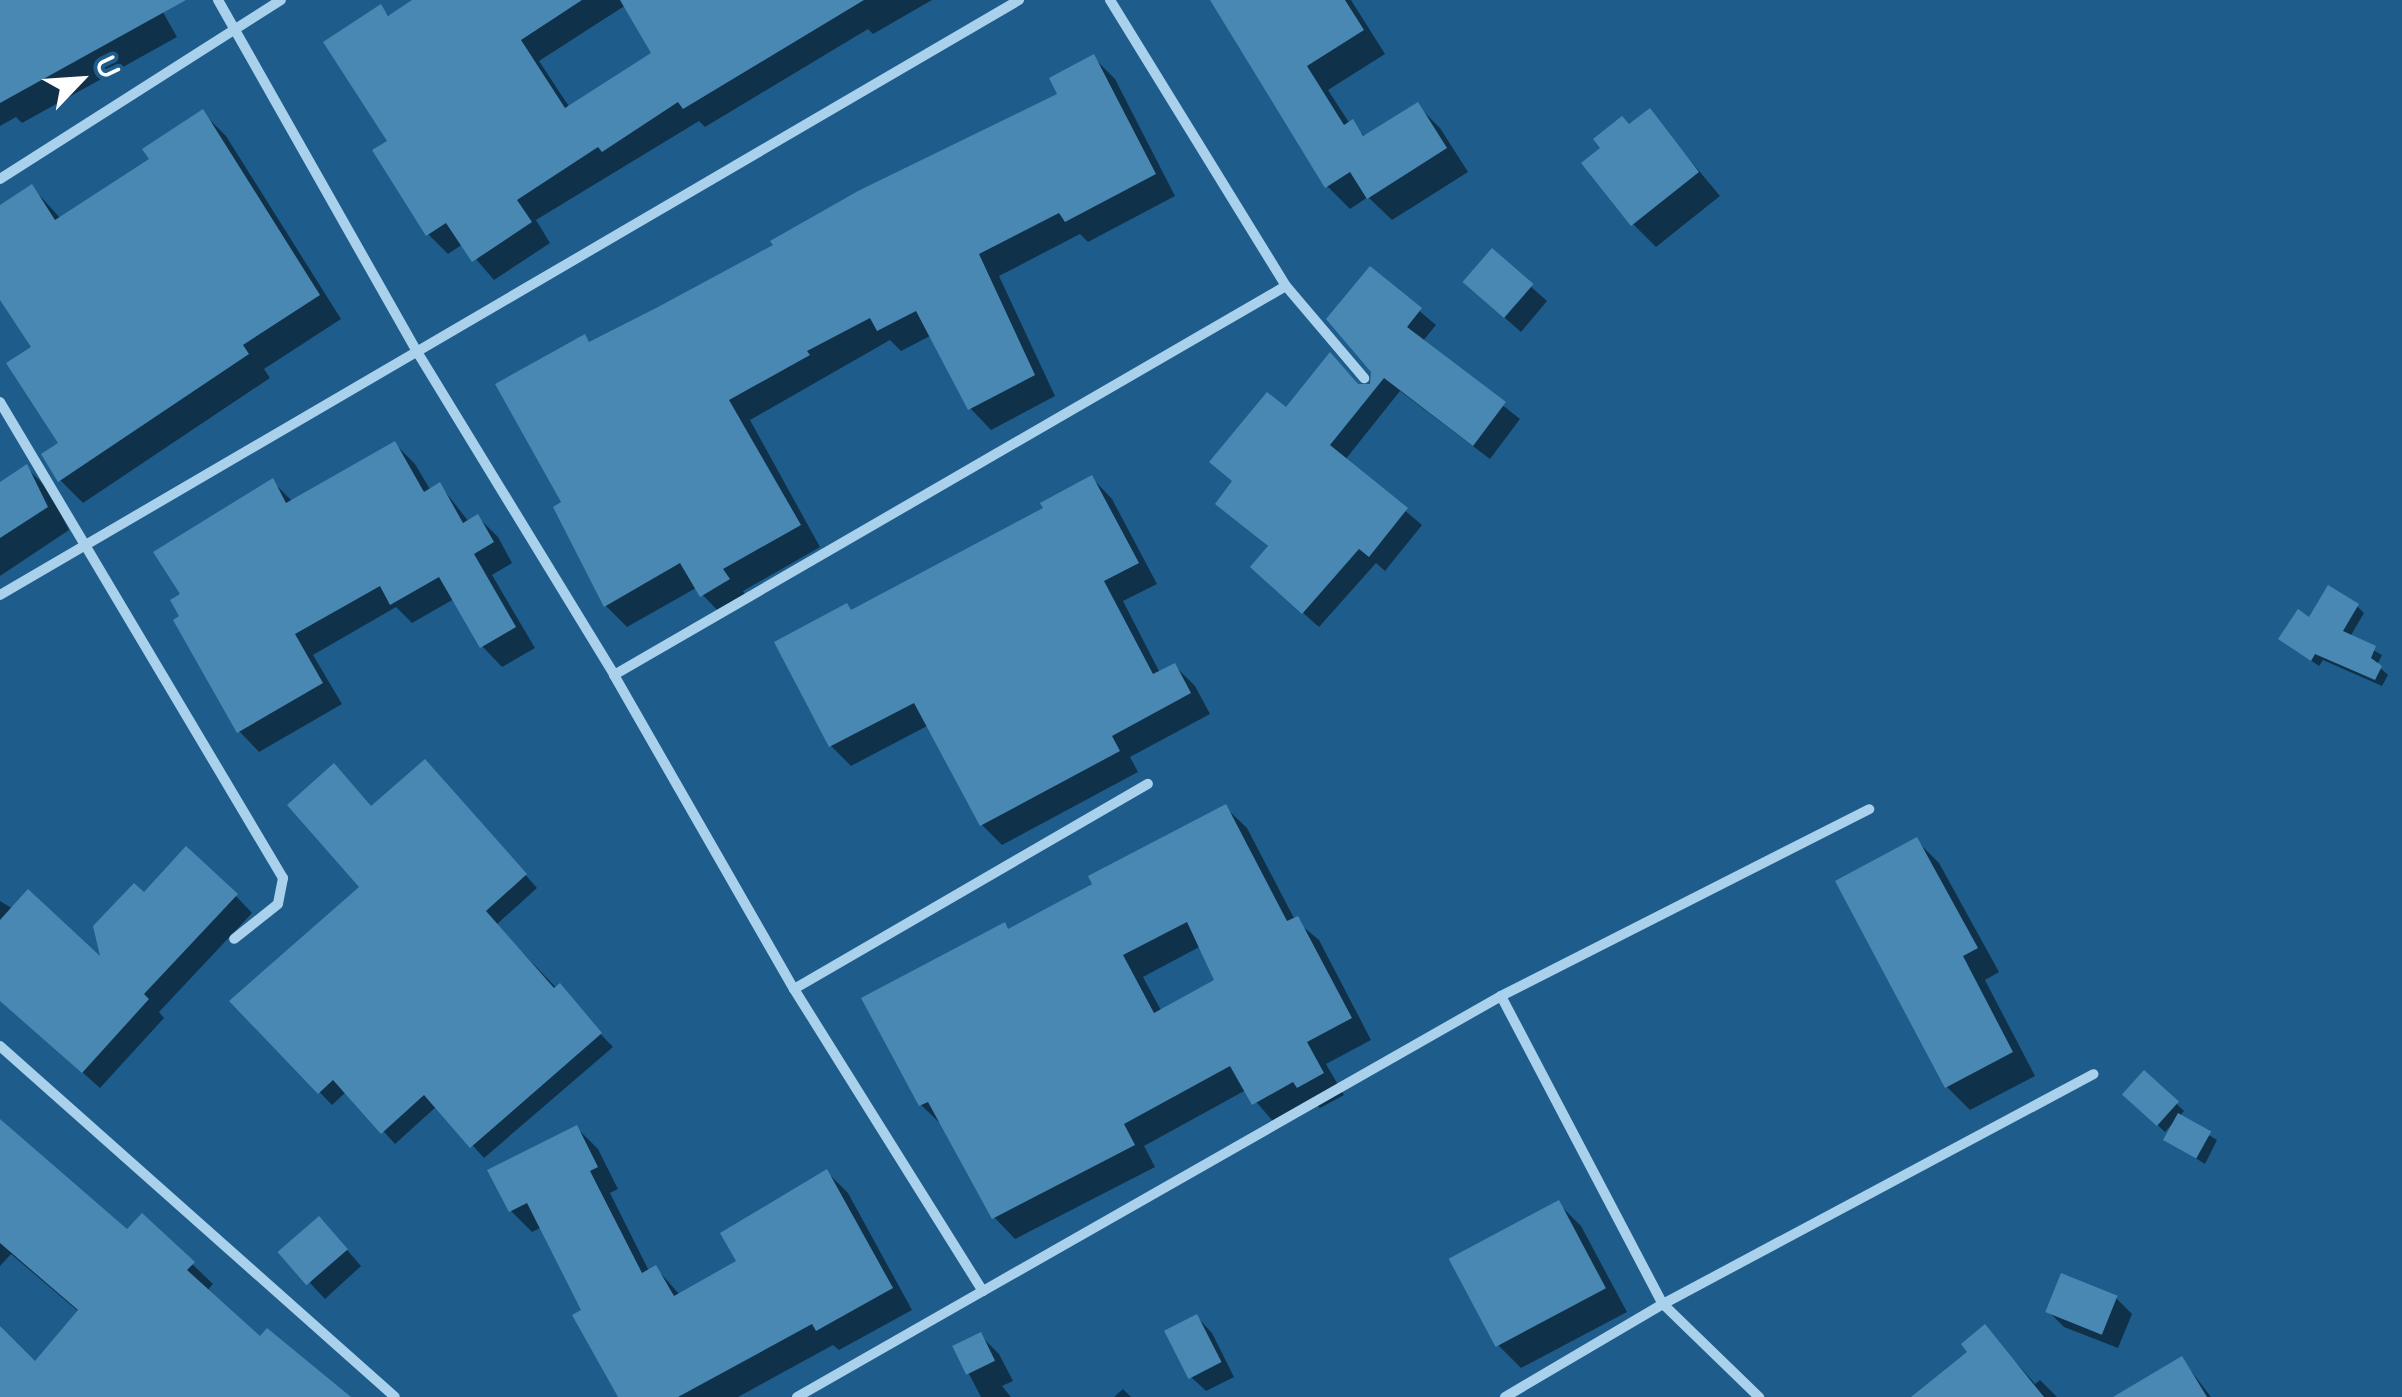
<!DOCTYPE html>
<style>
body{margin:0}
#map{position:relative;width:2402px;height:1397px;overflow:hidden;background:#1e5d8b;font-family:"Varela Round",sans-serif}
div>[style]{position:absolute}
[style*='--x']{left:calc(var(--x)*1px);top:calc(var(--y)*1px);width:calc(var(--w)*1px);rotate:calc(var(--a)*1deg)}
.shadow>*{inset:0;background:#0007}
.building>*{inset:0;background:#4a88b4;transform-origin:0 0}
.minor>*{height:10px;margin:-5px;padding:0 5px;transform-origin:5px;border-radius:5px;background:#a9d1ec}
span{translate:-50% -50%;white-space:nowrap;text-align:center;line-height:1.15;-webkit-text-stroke:9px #1e5d8b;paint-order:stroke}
.north{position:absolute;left:30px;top:30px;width:100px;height:100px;-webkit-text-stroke:8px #1e5d8b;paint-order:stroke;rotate:65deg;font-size:28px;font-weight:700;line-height:40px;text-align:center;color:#fff}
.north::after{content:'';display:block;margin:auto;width:35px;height:45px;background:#fff;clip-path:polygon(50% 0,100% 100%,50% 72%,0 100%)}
</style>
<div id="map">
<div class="shadow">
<i style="clip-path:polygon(0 0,156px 0,177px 37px,22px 123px,16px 117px,0 126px)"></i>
<i style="clip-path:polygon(evenodd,416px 0,932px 0,873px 34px,868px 29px,705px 127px,699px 121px,536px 220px,550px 243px,494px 280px,463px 244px,448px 254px,428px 234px,390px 141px,380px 7px,390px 17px,416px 0,626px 5px,654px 54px,570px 108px,539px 61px,626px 5px)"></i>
<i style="clip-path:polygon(1227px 0,1351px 0,1385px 54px,1328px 90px,1350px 124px,1366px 137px,1417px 105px,1440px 128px,1468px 172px,1392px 220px,1368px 197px,1350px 209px,1327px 186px)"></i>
<i style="clip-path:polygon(1094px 58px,1115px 79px,1175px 196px,1088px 242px,1080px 234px,999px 276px,1055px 396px,991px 430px,970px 408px,932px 335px,901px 351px,890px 340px,750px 420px,820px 547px,743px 591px,749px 601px,724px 617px,696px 588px,627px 627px,606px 606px,565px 503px,585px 337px,591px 344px,1061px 95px)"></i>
<i style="clip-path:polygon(1650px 112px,1720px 196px,1656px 247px,1633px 224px,1630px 127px)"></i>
<i style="clip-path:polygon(203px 113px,226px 136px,341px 319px,264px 369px,270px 378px,83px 503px,60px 480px,61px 444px,34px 348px,0 295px,0 208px,32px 187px,61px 219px,152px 160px)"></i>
<i style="clip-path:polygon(1492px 252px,1547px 301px,1521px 332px,1481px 297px)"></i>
<i style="clip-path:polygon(1370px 269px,1436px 325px,1422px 342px,1520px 419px,1490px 459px,1400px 391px,1345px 460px,1422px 525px,1385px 571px,1376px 563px,1319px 627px,1268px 582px,1270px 548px,1218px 504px,1286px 411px,1373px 386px)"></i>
<i style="clip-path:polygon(395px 444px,415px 464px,431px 491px,440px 485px,469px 522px,478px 517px,498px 537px,512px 563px,492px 575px,535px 648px,502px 667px,482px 646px,454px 599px,412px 623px,396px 607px,313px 655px,342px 704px,259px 752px,239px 731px,183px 617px,183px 595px,272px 481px,293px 502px)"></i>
<i style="clip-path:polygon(26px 467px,48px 489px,69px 530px,0 576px,0 485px)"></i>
<i style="clip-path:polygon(1092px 478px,1112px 499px,1157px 584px,1123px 601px,1160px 673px,1175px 666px,1195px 686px,1210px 714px,1130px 757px,1138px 772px,1002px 845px,982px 825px,929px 725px,851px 766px,831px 746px,852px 612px,1046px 509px)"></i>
<i style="clip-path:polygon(2357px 606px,2364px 613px,2350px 637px,2382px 655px,2377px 665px,2388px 675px,2382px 686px,2323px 660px,2319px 666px,2288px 645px,2310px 620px)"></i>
<i style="clip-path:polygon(437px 775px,537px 888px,496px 925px,613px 1047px,484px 1158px,437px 1106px,395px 1144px,347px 1091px,332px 1105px,232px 1001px,362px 888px,372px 809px)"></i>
<i style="clip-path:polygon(evenodd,1225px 807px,1247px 828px,1295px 920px,1319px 940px,1371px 1040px,1326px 1064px,1344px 1095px,1320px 1108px,1315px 1103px,1276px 1125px,1246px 1090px,1144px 1146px,1155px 1167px,1015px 1239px,994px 1217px,943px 1126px,921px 1105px,1010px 931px,1225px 807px,1201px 946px,1217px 981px,1162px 1012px,1143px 977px,1201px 946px)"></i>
<i style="clip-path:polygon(1916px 840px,1939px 863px,1999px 972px,1985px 980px,2035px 1076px,1970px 1110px,1947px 1087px)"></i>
<i style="clip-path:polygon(144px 896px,236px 896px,252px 913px,159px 1012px,164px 1018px,100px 1088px,0 999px,0 901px,104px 964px)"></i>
<i style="clip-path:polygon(2144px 1073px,2184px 1111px,2179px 1117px,2217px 1140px,2205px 1164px,2167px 1140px,2175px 1121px,2165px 1132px,2124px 1094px)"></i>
<i style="clip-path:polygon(0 1122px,127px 1233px,142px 1216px,213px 1284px,207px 1291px,261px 1339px,344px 1397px,0 1397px,0 1330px,35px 1364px,79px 1312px,11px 1254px,0 1266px)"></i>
<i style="clip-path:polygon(577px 1128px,598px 1149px,618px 1189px,610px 1193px,649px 1271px,656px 1268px,680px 1295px,740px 1262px,827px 1172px,848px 1193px,912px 1310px,839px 1350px,833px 1345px,738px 1397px,621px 1397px,585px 1311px,542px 1227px,532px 1232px,511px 1211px)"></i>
<i style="clip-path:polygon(1558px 1203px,1581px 1226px,1627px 1312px,1521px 1368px,1498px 1345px)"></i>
<i style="clip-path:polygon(334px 1235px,361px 1266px,325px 1299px,310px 1283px)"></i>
<i style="clip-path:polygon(2116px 1298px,2132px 1314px,2118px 1348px,2064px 1327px,2048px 1311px)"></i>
<i style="clip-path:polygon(1197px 1317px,1212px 1333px,1234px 1377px,1206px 1391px,1190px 1376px)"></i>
<i style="clip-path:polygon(1985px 1327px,2035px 1384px,2040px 1380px,2057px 1397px,1937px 1397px)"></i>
<i style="clip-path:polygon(980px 1335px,999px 1354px,1013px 1381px,1002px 1386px,1011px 1397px,981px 1397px,955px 1347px)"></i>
<i style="clip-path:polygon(2182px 1359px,2211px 1397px,2142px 1397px)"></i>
<i style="clip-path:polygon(1123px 1389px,1131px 1397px,1114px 1397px)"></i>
</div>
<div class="building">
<i style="clip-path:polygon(0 0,186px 0,0 103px)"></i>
<i style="clip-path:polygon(412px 0,582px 0,521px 40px,565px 108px,651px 53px,620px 0,864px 0,683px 109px,678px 102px,602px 152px,598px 147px,517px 200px,532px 222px,472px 262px,446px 223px,426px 236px,372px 150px,387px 141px,323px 42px,381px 4px,388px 16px)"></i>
<i style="clip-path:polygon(1210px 0,1345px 0,1364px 30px,1307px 66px,1344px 125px,1353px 119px,1363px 136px,1418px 102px,1447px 148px,1367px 199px,1350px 172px,1325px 188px)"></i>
<i style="clip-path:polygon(1094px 54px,1156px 174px,1065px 222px,1059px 213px,979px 254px,1035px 375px,968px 410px,916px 311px,877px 331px,870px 318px,807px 351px,810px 355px,729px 400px,801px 525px,723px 569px,730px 579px,700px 597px,680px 563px,604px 607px,553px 507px,561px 502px,495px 384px,585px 334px,589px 342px,658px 307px,773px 245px,770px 241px,858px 191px,1057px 94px,1049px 78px)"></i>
<i style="clip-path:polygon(1650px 108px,1699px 172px,1631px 226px,1581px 163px,1600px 148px,1593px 139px,1622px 116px,1629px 124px)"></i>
<i style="clip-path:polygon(203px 109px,320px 295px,243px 345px,249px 354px,58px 482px,41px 454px,58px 443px,6px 363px,31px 347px,0 300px,0 205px,32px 184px,55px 220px,149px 159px,142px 149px)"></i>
<i style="left:1492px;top:248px;width:55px;height:45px;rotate:41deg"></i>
<i style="clip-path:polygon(1370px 266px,1422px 308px,1407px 327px,1506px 402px,1473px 446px,1384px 378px,1330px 445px,1408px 508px,1369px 557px,1359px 549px,1302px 614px,1250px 567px,1268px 546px,1215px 504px,1232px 481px,1209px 462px,1267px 392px,1286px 407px,1330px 352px,1358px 384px,1370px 384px,1371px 372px,1326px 319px)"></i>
<i style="clip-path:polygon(395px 441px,424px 492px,440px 482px,463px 523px,478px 514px,494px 542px,474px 554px,516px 627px,480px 648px,439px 577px,390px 605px,380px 586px,295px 634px,323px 683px,237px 733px,173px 620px,179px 616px,170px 600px,180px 594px,153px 552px,273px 478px,286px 503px)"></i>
<i style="clip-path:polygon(27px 464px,48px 507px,0 538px,0 482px)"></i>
<i style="clip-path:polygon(1092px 475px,1139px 563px,1104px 581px,1153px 674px,1175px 663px,1191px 693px,1112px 736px,1120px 751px,980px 826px,914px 703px,829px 747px,774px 642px,847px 603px,851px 610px,1043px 508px,1040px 503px)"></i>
<i style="clip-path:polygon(2328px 585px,2359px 604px,2343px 631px,2376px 646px,2371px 658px,2382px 666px,2375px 680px,2315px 654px,2311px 661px,2278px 639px,2298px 609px,2309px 617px)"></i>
<i style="clip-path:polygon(425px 759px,527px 874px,486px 911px,554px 988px,560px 983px,602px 1033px,470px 1148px,424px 1095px,381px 1134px,333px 1080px,318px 1094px,229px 1001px,359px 887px,287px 805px,334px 763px,371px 806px)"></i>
<i style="clip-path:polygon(evenodd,1226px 804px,1287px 921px,1298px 916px,1352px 1018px,1307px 1042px,1324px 1073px,1297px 1088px,1293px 1082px,1252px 1105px,1230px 1066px,1124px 1124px,1135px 1145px,992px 1219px,928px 1102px,919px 1106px,861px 998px,1005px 922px,1008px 929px,1092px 884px,1088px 876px,1226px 804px,1187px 922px,1214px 980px,1154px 1013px,1123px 955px,1187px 922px)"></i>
<i style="clip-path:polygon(1917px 837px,1978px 948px,1963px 956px,2013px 1052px,1945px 1088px,1835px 881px)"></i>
<i style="clip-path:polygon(186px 846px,238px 894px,144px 994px,149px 999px,82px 1073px,0 1001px,0 920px,28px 889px,100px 956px,93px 926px,134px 883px,144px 892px)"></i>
<i style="left:2144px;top:1070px;width:47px;height:33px;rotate:42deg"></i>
<i style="left:2178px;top:1113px;width:38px;height:31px;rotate:29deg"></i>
<i style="clip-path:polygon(0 1119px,127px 1229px,142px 1213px,195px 1262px,187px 1270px,260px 1336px,267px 1328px,351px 1397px,0 1397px,0 1326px,35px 1361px,78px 1310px,0 1243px)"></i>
<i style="clip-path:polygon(577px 1125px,598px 1167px,590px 1171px,642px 1273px,656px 1265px,674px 1296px,736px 1261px,720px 1233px,827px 1169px,893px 1288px,816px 1331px,812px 1324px,678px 1397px,618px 1397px,572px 1315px,581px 1310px,527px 1203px,509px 1212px,487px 1170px)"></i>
<i style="left:1559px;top:1200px;width:100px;height:125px;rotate:62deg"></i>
<i style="left:319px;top:1216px;width:44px;height:55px;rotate:49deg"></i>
<i style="left:2061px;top:1273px;width:61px;height:42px;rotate:22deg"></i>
<i style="left:1197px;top:1314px;width:54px;height:37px;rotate:63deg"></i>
<i style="clip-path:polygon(1985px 1324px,2044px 1397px,1911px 1397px,1967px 1352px,1961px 1344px)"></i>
<i style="left:981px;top:1332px;width:32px;height:32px;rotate:64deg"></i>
<i style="clip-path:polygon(2182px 1356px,2207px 1397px,2113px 1397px)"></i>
</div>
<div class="minor">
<i style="--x:218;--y:0;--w:402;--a:60.5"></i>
<i style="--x:416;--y:350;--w:381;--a:58.6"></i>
<i style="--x:614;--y:675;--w:776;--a:-30.07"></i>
<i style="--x:1286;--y:286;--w:336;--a:-121.6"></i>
<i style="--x:0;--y:179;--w:333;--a:-32.5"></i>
<i style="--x:1286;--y:286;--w:121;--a:49.7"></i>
<i style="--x:0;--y:402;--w:554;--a:59.27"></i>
<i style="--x:283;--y:878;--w:26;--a:101"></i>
<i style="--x:278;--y:904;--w:56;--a:141.5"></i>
<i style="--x:0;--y:595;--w:1180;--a:-30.28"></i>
<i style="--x:614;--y:675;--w:362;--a:60.2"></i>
<i style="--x:794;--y:989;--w:356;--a:58"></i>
<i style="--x:983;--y:1291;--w:596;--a:-29.66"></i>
<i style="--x:1501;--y:996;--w:413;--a:-26.9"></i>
<i style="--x:794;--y:989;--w:409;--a:-30.1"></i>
<i style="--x:1501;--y:996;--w:348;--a:62.3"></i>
<i style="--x:1663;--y:1304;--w:134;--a:44.1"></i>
<i style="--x:0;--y:1046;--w:528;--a:41.62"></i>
<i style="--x:797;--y:1397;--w:214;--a:-29.7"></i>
<i style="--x:1505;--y:1397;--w:183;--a:-30.5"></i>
<i style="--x:1663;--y:1304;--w:488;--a:-28.1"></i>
</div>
<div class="north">U</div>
</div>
